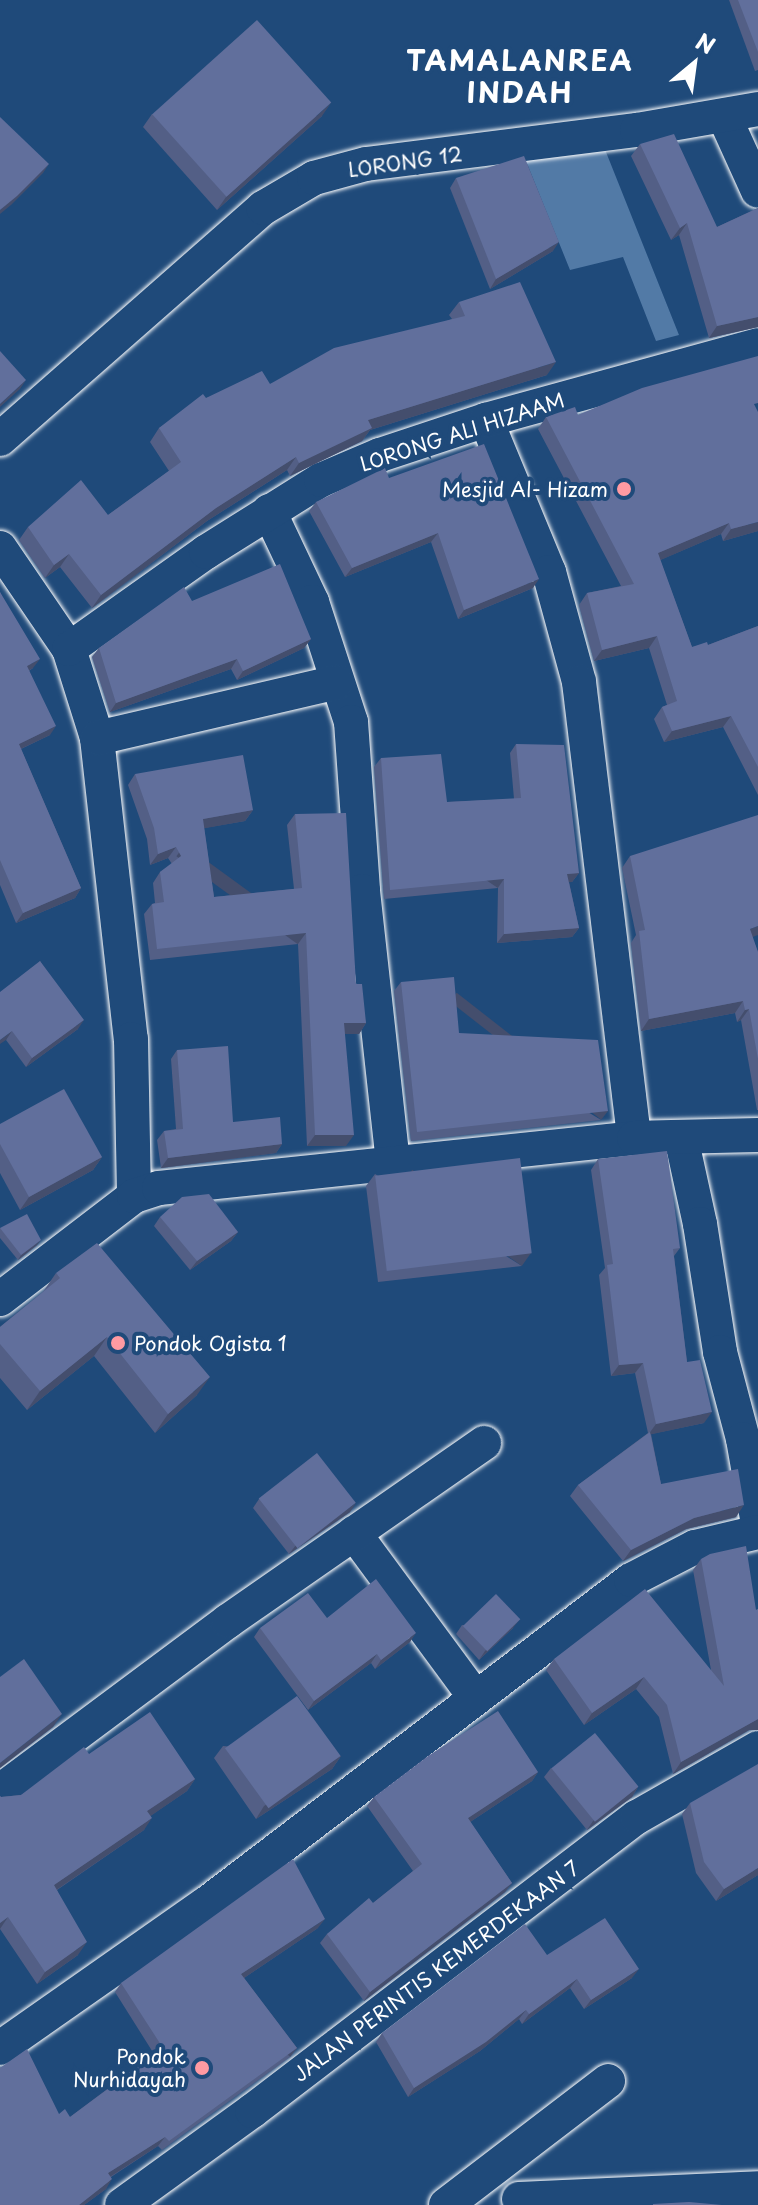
<!DOCTYPE html>
<style>
body{margin:0}
#map{position:relative;width:758px;height:2205px;overflow:hidden;background:#1f4a7a;font-family:"Playpen Sans",sans-serif}
div>[style]{position:absolute}
[style*='--x']{left:calc(var(--x)*1px);top:calc(var(--y)*1px);width:calc(var(--w)*1px);rotate:calc(var(--a)*1deg)}
.water>*{inset:0;background:#527aa6}
.roads{filter:drop-shadow(0 0 2px #fff) drop-shadow(0 0 2px #fff)}
.minor>*{height:34px;margin:-17px;padding:0 17px;transform-origin:17px;border-radius:17px;background:#1f4a7a}
.wall>*{inset:0;background:#535f86}
.shaded-wall>*{inset:0;background:#444e6d;transform-origin:0 0}
.building>*{inset:0;background:#616f9c;transform-origin:0 0}
.dots>*{width:22px;height:22px;translate:-50% -50%;box-sizing:border-box;border:4px solid #1f4a7a;border-radius:50%}
span{translate:-50% -50%;white-space:nowrap;text-align:center;line-height:1.15;-webkit-text-stroke:8px #1f4a7a;paint-order:stroke}
.street-label{font-size:20px;color:#fff}
.poi-label{font-size:20px;color:#fff}
.right{translate:-100% -50%;text-align:right}
.left{translate:0 -50%;text-align:left}
.district-label{font-size:28px;color:#fff;font-weight:700;letter-spacing:2px}
.north{position:absolute;left:654px;top:24px;width:80px;height:80px;-webkit-text-stroke:6px #1f4a7a;paint-order:stroke;rotate:29deg;font-size:22px;font-weight:700;line-height:32px;text-align:center;color:#fff}
.north::after{content:'';display:block;margin:auto;width:28px;height:36px;background:#fff;clip-path:polygon(50% 0,100% 100%,50% 72%,0 100%)}
</style>
<div id="map">
<div class="water">
<i style="clip-path:polygon(602px 142px,679px 335px,656px 341px,623px 257px,570px 270px,524px 156px)"></i>
</div>
<div class="roads">
<div class="minor">
<i style="--x:724;--y:116;--w:82;--a:65.6"></i>
<i style="--x:486;--y:420;--w:165;--a:67.5"></i>
<i style="--x:549;--y:572;--w:114;--a:74.7"></i>
<i style="--x:579;--y:682;--w:459;--a:83.1"></i>
<i style="--x:0;--y:439;--w:350;--a:-41.3"></i>
<i style="--x:263;--y:208;--w:59;--a:-30.5"></i>
<i style="--x:314;--y:178;--w:54;--a:-15.1"></i>
<i style="--x:366;--y:164;--w:273;--a:-7.2"></i>
<i style="--x:637;--y:130;--w:123;--a:-9.8"></i>
<i style="--x:269;--y:511;--w:101;--a:64.7"></i>
<i style="--x:312;--y:602;--w:126;--a:72"></i>
<i style="--x:351;--y:722;--w:169;--a:85.9"></i>
<i style="--x:363;--y:891;--w:274;--a:83.7"></i>
<i style="--x:0;--y:548;--w:122;--a:55.7"></i>
<i style="--x:69;--y:649;--w:93;--a:72.5"></i>
<i style="--x:97;--y:738;--w:303;--a:83.6"></i>
<i style="--x:131;--y:1039;--w:157;--a:88.9"></i>
<i style="--x:69;--y:649;--w:168;--a:-35.3"></i>
<i style="--x:206;--y:552;--w:136;--a:-32.1"></i>
<i style="--x:321;--y:480;--w:64;--a:-23"></i>
<i style="--x:380;--y:455;--w:112;--a:-18.3"></i>
<i style="--x:486;--y:420;--w:282;--a:-15.4"></i>
<i style="--x:97;--y:738;--w:246;--a:-13.1"></i>
<i style="--x:681;--y:1137;--w:89;--a:77.7"></i>
<i style="--x:700;--y:1224;--w:130;--a:81.1"></i>
<i style="--x:720;--y:1352;--w:90;--a:75.2"></i>
<i style="--x:743;--y:1439;--w:86;--a:80"></i>
<i style="--x:0;--y:1299;--w:169;--a:-37.5"></i>
<i style="--x:134;--y:1196;--w:26;--a:-18"></i>
<i style="--x:159;--y:1188;--w:478;--a:-6"></i>
<i style="--x:634;--y:1138;--w:124;--a:-1.4"></i>
<i style="--x:354;--y:1533;--w:204;--a:53.6"></i>
<i style="--x:0;--y:1791;--w:284;--a:-36.7"></i>
<i style="--x:228;--y:1621;--w:312;--a:-34.8"></i>
<i style="--x:0;--y:2048;--w:251;--a:-35"></i>
<i style="--x:206;--y:1904;--w:534;--a:-37.32"></i>
<i style="--x:631;--y:1580;--w:72;--a:-27.3"></i>
<i style="--x:695;--y:1547;--w:65;--a:-13.4"></i>
<i style="--x:519;--y:2199;--w:239;--a:-2.6"></i>
<i style="--x:122;--y:2205;--w:160;--a:-35.9"></i>
<i style="--x:252;--y:2111;--w:484;--a:-37.4"></i>
<i style="--x:637;--y:1817;--w:139;--a:-29.7"></i>
<i style="--x:446;--y:2205;--w:204;--a:-37.4"></i>
</div>
</div>
<div class="wall">
<i style="clip-path:polygon(729px 0,758px 0,758px 70px,755px 71px)"></i>
<i style="clip-path:polygon(152px 114px,322px 116px,217px 210px,143px 127px)"></i>
<i style="clip-path:polygon(640px 144px,717px 227px,758px 208px,758px 327px,709px 338px,679px 235px,671px 240px,631px 156px)"></i>
<i style="clip-path:polygon(456px 178px,553px 251px,490px 289px,450px 188px)"></i>
<i style="clip-path:polygon(459px 302px,547px 375px,370px 430px,362px 441px,290px 476px,287px 470px,207px 521px,92px 608px,60px 567px,45px 578px,19px 540px,28px 527px,108px 515px,169px 471px,150px 442px,159px 428px,206px 398px,270px 384px,452px 319px,449px 315px)"></i>
<i style="clip-path:polygon(578px 415px,758px 531px,723px 541px,721px 534px,660px 560px,692px 647px,708px 645px,758px 626px,758px 795px,723px 727px,664px 742px,654px 719px,662px 707px,667px 705px,649px 648px,594px 661px,579px 605px,587px 593px,621px 586px,538px 429px,546px 417px)"></i>
<i style="clip-path:polygon(389px 478px,533px 588px,458px 619px,431px 542px,345px 577px,309px 511px,316px 502px)"></i>
<i style="clip-path:polygon(0 592px,33px 668px,29px 671px,50px 735px,21px 749px,81px 888px,75px 898px,16px 923px,0 885px)"></i>
<i style="clip-path:polygon(192px 601px,311px 639px,304px 648px,237px 680px,231px 669px,110px 712px,92px 657px,99px 648px)"></i>
<i style="clip-path:polygon(516px 744px,579px 873px,572px 882px,569px 882px,579px 928px,572px 937px,497px 943px,498px 888px,384px 899px,374px 767px,381px 758px,447px 802px,514px 799px,510px 753px)"></i>
<i style="clip-path:polygon(135px 774px,253px 810px,245px 821px,204px 828px,214px 897px,294px 889px,287px 825px,295px 814px,356px 984px,366px 1023px,359px 1034px,345px 1034px,346px 1146px,307px 1146px,298px 944px,150px 960px,144px 914px,152px 904px,155px 903px,153px 883px,160px 872px,172px 864px,168px 858px,150px 865px,147px 839px,128px 785px)"></i>
<i style="clip-path:polygon(630px 856px,752px 937px,758px 952px,758px 1110px,757px 1110px,741px 1020px,737px 1022px,735px 1013px,641px 1031px,631px 943px,636px 935px,622px 868px)"></i>
<i style="clip-path:polygon(40px 961px,78px 1029px,26px 1067px,6px 1040px)"></i>
<i style="clip-path:polygon(401px 982px,459px 1033px,601px 1120px,411px 1141px,394px 991px)"></i>
<i style="clip-path:polygon(177px 1050px,233px 1122px,282px 1144px,276px 1153px,161px 1168px,157px 1140px,164px 1131px,176px 1129px,171px 1059px)"></i>
<i style="clip-path:polygon(0 1124px,102px 1157px,93px 1170px,20px 1210px,0 1173px)"></i>
<i style="clip-path:polygon(598px 1159px,680px 1248px,674px 1256px,687px 1362px,704px 1423px,651px 1434px,661px 1484px,736px 1517px,686px 1529px,623px 1561px,570px 1496px,578px 1485px,648px 1433px,635px 1373px,611px 1376px,599px 1275px,605px 1268px,591px 1170px)"></i>
<i style="clip-path:polygon(375px 1174px,522px 1266px,378px 1282px,366px 1186px)"></i>
<i style="clip-path:polygon(160px 1217px,238px 1232px,231px 1241px,190px 1270px,154px 1226px)"></i>
<i style="clip-path:polygon(0 1228px,37px 1245px,18px 1260px,0 1238px)"></i>
<i style="clip-path:polygon(56px 1273px,197px 1395px,155px 1433px,94px 1356px,27px 1410px,0 1378px,0 1327px,43px 1292px)"></i>
<i style="clip-path:polygon(259px 1499px,350px 1512px,289px 1554px,253px 1508px)"></i>
<i style="clip-path:polygon(701px 1559px,756px 1610px,758px 1609px,758px 1730px,749px 1730px,673px 1774px,659px 1717px,636px 1689px,584px 1725px,546px 1670px,554px 1659px,711px 1670px,693px 1570px)"></i>
<i style="clip-path:polygon(462px 1625px,513px 1628px,479px 1660px,456px 1634px)"></i>
<i style="clip-path:polygon(260px 1628px,410px 1642px,375px 1669px,371px 1663px,308px 1710px,254px 1637px)"></i>
<i style="clip-path:polygon(223px 1746px,341px 1756px,332px 1769px,256px 1819px,214px 1758px)"></i>
<i style="clip-path:polygon(89px 1754px,195px 1779px,187px 1791px,150px 1816px,144px 1830px,57px 1890px,78px 1955px,37px 1984px,0 1929px,0 1796px,1px 1797px,21px 1795px)"></i>
<i style="clip-path:polygon(551px 1768px,638px 1787px,632px 1797px,587px 1830px,544px 1777px)"></i>
<i style="clip-path:polygon(538px 1772px,532px 1781px,470px 1822px,512px 1883px,505px 1892px,364px 2001px,320px 1943px,327px 1934px,373px 1903px,413px 1871px,367px 1806px,374px 1797px)"></i>
<i style="clip-path:polygon(690px 1803px,758px 1875px,716px 1901px,696px 1873px,682px 1814px)"></i>
<i style="clip-path:polygon(318px 1928px,244px 1978px,297px 2048px,290px 2057px,162px 2150px,158px 2146px,111px 2177px,106px 2189px,84px 2205px,0 2205px,59px 2114px,70px 2117px,154px 2054px,115px 1992px,121px 1983px)"></i>
<i style="clip-path:polygon(547px 1955px,632px 1978px,584px 2009px,570px 1988px,522px 2024px,519px 2019px,480px 2051px,408px 2097px,376px 2042px,382px 2033px)"></i>
</div>
<div class="shaded-wall">
<i style="clip-path:polygon(331px 103px,322px 116px,217px 210px,226px 197px)"></i>
<i style="clip-path:polygon(49px 164px,43px 173px,11px 205px,0 214px,0 210px)"></i>
<i style="clip-path:polygon(687px 223px,679px 235px,671px 240px,680px 228px)"></i>
<i style="clip-path:polygon(559px 242px,553px 251px,490px 289px,496px 279px)"></i>
<i style="clip-path:polygon(758px 317px,758px 327px,709px 338px,717px 326px)"></i>
<i style="clip-path:polygon(556px 362px,547px 375px,370px 430px,362px 441px,290px 476px,299px 463px,368px 420px)"></i>
<i style="clip-path:polygon(26px 380px,20px 389px,0 407px,0 404px)"></i>
<i style="clip-path:polygon(296px 457px,287px 470px,207px 521px,92px 608px,101px 595px,216px 508px)"></i>
<i style="clip-path:polygon(758px 522px,758px 531px,723px 541px,731px 529px)"></i>
<i style="clip-path:polygon(729px 523px,721px 534px,649px 565px,658px 553px)"></i>
<i style="clip-path:polygon(438px 533px,431px 542px,345px 577px,352px 568px)"></i>
<i style="clip-path:polygon(69px 554px,60px 567px,45px 578px,54px 565px)"></i>
<i style="clip-path:polygon(539px 579px,533px 588px,458px 619px,464px 610px)"></i>
<i style="clip-path:polygon(657px 636px,649px 648px,594px 661px,602px 650px)"></i>
<i style="clip-path:polygon(311px 639px,304px 648px,237px 680px,243px 671px)"></i>
<i style="clip-path:polygon(40px 659px,33px 668px,20px 676px,27px 666px)"></i>
<i style="clip-path:polygon(237px 659px,231px 669px,110px 712px,116px 703px)"></i>
<i style="clip-path:polygon(731px 716px,723px 727px,664px 742px,672px 731px)"></i>
<i style="clip-path:polygon(56px 726px,50px 735px,12px 753px,19px 744px)"></i>
<i style="clip-path:polygon(253px 810px,245px 821px,195px 830px,203px 819px)"></i>
<i style="clip-path:polygon(176px 847px,168px 858px,150px 865px,158px 854px)"></i>
<i style="clip-path:polygon(579px 873px,572px 882px,561px 883px,567px 874px)"></i>
<i style="left:504px;top:879px;width:11px;height:115px;rotate:124deg"></i>
<i style="clip-path:polygon(81px 888px,75px 898px,16px 923px,23px 913px)"></i>
<i style="clip-path:polygon(758px 926px,758px 935px,742px 941px,750px 929px)"></i>
<i style="clip-path:polygon(579px 928px,572px 937px,497px 943px,504px 934px)"></i>
<i style="left:306px;top:933px;width:14px;height:150px;rotate:126deg"></i>
<i style="clip-path:polygon(743px 1001px,735px 1013px,641px 1031px,649px 1019px)"></i>
<i style="clip-path:polygon(749px 1009px,741px 1020px,737px 1022px,745px 1010px)"></i>
<i style="clip-path:polygon(84px 1020px,78px 1029px,26px 1067px,32px 1058px)"></i>
<i style="clip-path:polygon(344px 1023px,366px 1023px,359px 1034px,337px 1034px)"></i>
<i style="clip-path:polygon(12px 1031px,6px 1040px,0 1044px,0 1040px)"></i>
<i style="left:608px;top:1111px;width:11px;height:192px;rotate:128deg"></i>
<i style="clip-path:polygon(315px 1135px,354px 1135px,346px 1146px,307px 1146px)"></i>
<i style="clip-path:polygon(282px 1144px,276px 1153px,161px 1168px,168px 1158px)"></i>
<i style="clip-path:polygon(102px 1157px,93px 1170px,20px 1210px,29px 1197px)"></i>
<i style="clip-path:polygon(238px 1232px,231px 1241px,190px 1270px,197px 1261px)"></i>
<i style="clip-path:polygon(41px 1240px,37px 1245px,18px 1260px,21px 1255px)"></i>
<i style="left:531px;top:1253px;width:16px;height:145px;rotate:125deg"></i>
<i style="clip-path:polygon(107px 1337px,94px 1356px,27px 1410px,40px 1391px)"></i>
<i style="clip-path:polygon(643px 1363px,635px 1373px,611px 1376px,619px 1365px)"></i>
<i style="clip-path:polygon(210px 1377px,197px 1395px,155px 1433px,168px 1414px)"></i>
<i style="clip-path:polygon(712px 1412px,704px 1423px,648px 1435px,656px 1424px)"></i>
<i style="clip-path:polygon(356px 1503px,350px 1512px,289px 1554px,296px 1545px)"></i>
<i style="clip-path:polygon(744px 1505px,736px 1517px,686px 1529px,623px 1561px,631px 1550px,694px 1518px)"></i>
<i style="clip-path:polygon(520px 1619px,513px 1628px,479px 1660px,485px 1651px)"></i>
<i style="clip-path:polygon(416px 1633px,410px 1642px,375px 1669px,381px 1660px)"></i>
<i style="clip-path:polygon(377px 1654px,371px 1663px,308px 1710px,314px 1701px)"></i>
<i style="clip-path:polygon(644px 1677px,636px 1689px,584px 1725px,592px 1713px)"></i>
<i style="clip-path:polygon(62px 1714px,53px 1727px,0 1768px,0 1763px)"></i>
<i style="clip-path:polygon(758px 1719px,758px 1730px,749px 1730px,673px 1774px,681px 1762px)"></i>
<i style="clip-path:polygon(341px 1756px,332px 1769px,256px 1819px,264px 1806px)"></i>
<i style="clip-path:polygon(538px 1772px,532px 1781px,461px 1828px,468px 1818px)"></i>
<i style="clip-path:polygon(195px 1779px,187px 1791px,139px 1824px,147px 1811px)"></i>
<i style="clip-path:polygon(638px 1787px,632px 1797px,587px 1830px,593px 1821px)"></i>
<i style="clip-path:polygon(152px 1818px,144px 1830px,46px 1897px,54px 1885px)"></i>
<i style="clip-path:polygon(758px 1868px,758px 1875px,716px 1901px,724px 1889px)"></i>
<i style="clip-path:polygon(512px 1883px,505px 1892px,364px 2001px,370px 1992px)"></i>
<i style="clip-path:polygon(8px 1917px,0 1929px,0 1923px)"></i>
<i style="clip-path:polygon(325px 1919px,318px 1928px,235px 1984px,241px 1974px)"></i>
<i style="clip-path:polygon(87px 1942px,78px 1955px,37px 1984px,45px 1972px)"></i>
<i style="clip-path:polygon(639px 1969px,632px 1978px,584px 2009px,591px 2000px)"></i>
<i style="clip-path:polygon(577px 1979px,570px 1988px,522px 2024px,529px 2014px)"></i>
<i style="clip-path:polygon(526px 2010px,519px 2019px,480px 2051px,408px 2097px,414px 2088px)"></i>
<i style="left:297px;top:2048px;width:11px;height:158px;rotate:128deg"></i>
<i style="clip-path:polygon(165px 2137px,158px 2146px,102px 2182px,108px 2173px)"></i>
<i style="clip-path:polygon(112px 2179px,106px 2189px,84px 2205px,79px 2205px)"></i>
</div>
<div class="building">
<i style="clip-path:polygon(738px 0,758px 0,758px 52px)"></i>
<i style="left:257px;top:20px;width:111px;height:141px;rotate:48deg"></i>
<i style="clip-path:polygon(0 117px,49px 164px,17px 196px,0 210px)"></i>
<i style="clip-path:polygon(674px 134px,717px 227px,758px 208px,758px 317px,717px 326px,687px 223px,680px 228px,640px 144px)"></i>
<i style="clip-path:polygon(524px 156px,559px 242px,496px 279px,456px 178px)"></i>
<i style="clip-path:polygon(520px 282px,556px 362px,368px 420px,372px 428px,299px 463px,296px 457px,216px 508px,101px 595px,69px 554px,54px 565px,28px 527px,81px 480px,108px 515px,181px 462px,159px 428px,203px 394px,206px 398px,262px 371px,270px 384px,334px 348px,465px 316px,459px 302px)"></i>
<i style="clip-path:polygon(0 351px,26px 380px,0 404px)"></i>
<i style="clip-path:polygon(758px 356px,758px 403px,754px 404px,758px 412px,758px 522px,731px 529px,729px 523px,658px 553px,692px 647px,707px 642px,708px 645px,758px 626px,758px 767px,731px 716px,672px 731px,662px 707px,677px 701px,657px 636px,602px 650px,587px 593px,634px 584px,546px 417px,575px 407px,578px 415px,642px 388px)"></i>
<i style="clip-path:polygon(484px 444px,539px 579px,464px 610px,438px 533px,352px 568px,316px 502px,385px 468px,389px 478px)"></i>
<i style="clip-path:polygon(280px 564px,311px 639px,243px 671px,237px 659px,116px 703px,99px 648px,184px 587px,192px 601px)"></i>
<i style="clip-path:polygon(0 592px,40px 659px,27px 666px,56px 726px,19px 744px,81px 888px,23px 913px,0 860px)"></i>
<i style="clip-path:polygon(516px 744px,564px 745px,579px 873px,567px 874px,579px 928px,504px 934px,504px 879px,390px 890px,381px 758px,441px 754px,447px 802px,521px 798px)"></i>
<i style="clip-path:polygon(243px 755px,253px 810px,203px 819px,214px 897px,302px 888px,295px 814px,346px 813px,356px 984px,362px 984px,366px 1023px,344px 1023px,354px 1135px,315px 1135px,306px 933px,157px 949px,152px 904px,164px 902px,160px 872px,181px 856px,176px 847px,158px 854px,154px 828px,135px 774px)"></i>
<i style="clip-path:polygon(758px 815px,758px 926px,750px 929px,758px 952px,758px 1059px,749px 1009px,745px 1010px,743px 1001px,649px 1019px,639px 931px,645px 930px,630px 856px)"></i>
<i style="clip-path:polygon(40px 961px,84px 1020px,32px 1058px,12px 1031px,0 1040px,0 992px)"></i>
<i style="clip-path:polygon(454px 977px,459px 1033px,598px 1040px,608px 1111px,417px 1132px,401px 982px)"></i>
<i style="clip-path:polygon(228px 1046px,233px 1122px,280px 1117px,282px 1144px,168px 1158px,164px 1131px,183px 1129px,177px 1050px)"></i>
<i style="clip-path:polygon(64px 1089px,102px 1157px,29px 1197px,0 1144px,0 1124px)"></i>
<i style="clip-path:polygon(667px 1151px,680px 1248px,673px 1249px,687px 1362px,700px 1360px,712px 1412px,656px 1424px,643px 1363px,619px 1365px,607px 1265px,613px 1264px,598px 1159px)"></i>
<i style="left:520px;top:1158px;width:96px;height:146px;rotate:83deg"></i>
<i style="clip-path:polygon(209px 1194px,238px 1232px,197px 1261px,160px 1217px,182px 1197px)"></i>
<i style="clip-path:polygon(27px 1214px,41px 1240px,21px 1255px,0 1228px)"></i>
<i style="clip-path:polygon(97px 1243px,210px 1377px,168px 1414px,107px 1337px,40px 1391px,0 1344px,0 1327px,60px 1278px,56px 1273px)"></i>
<i style="clip-path:polygon(650px 1432px,661px 1484px,738px 1469px,744px 1505px,694px 1518px,631px 1550px,578px 1485px)"></i>
<i style="left:317px;top:1453px;width:63px;height:74px;rotate:52deg"></i>
<i style="clip-path:polygon(746px 1546px,756px 1610px,758px 1609px,758px 1719px,681px 1762px,667px 1705px,644px 1677px,592px 1713px,554px 1659px,645px 1589px,724px 1686px,701px 1559px,710px 1554px)"></i>
<i style="clip-path:polygon(376px 1579px,416px 1633px,381px 1660px,377px 1654px,314px 1701px,260px 1628px,308px 1593px,327px 1618px)"></i>
<i style="left:496px;top:1594px;width:35px;height:46px;rotate:46deg"></i>
<i style="clip-path:polygon(24px 1659px,62px 1714px,0 1763px,0 1677px)"></i>
<i style="left:297px;top:1696px;width:74px;height:89px;rotate:54deg"></i>
<i style="clip-path:polygon(498px 1711px,538px 1772px,468px 1818px,512px 1883px,370px 1992px,327px 1934px,369px 1898px,373px 1903px,422px 1864px,374px 1797px,428px 1756px)"></i>
<i style="clip-path:polygon(150px 1712px,195px 1779px,147px 1811px,152px 1818px,54px 1885px,87px 1942px,45px 1972px,8px 1917px,0 1923px,0 1796px,1px 1797px,21px 1795px,84px 1747px,89px 1754px)"></i>
<i style="left:595px;top:1733px;width:69px;height:56px;rotate:51deg"></i>
<i style="clip-path:polygon(758px 1764px,758px 1868px,724px 1889px,704px 1862px,690px 1803px)"></i>
<i style="clip-path:polygon(293px 1859px,325px 1919px,241px 1974px,297px 2048px,169px 2141px,165px 2137px,108px 2173px,112px 2179px,79px 2205px,0 2205px,0 2068px,27px 2049px,59px 2114px,65px 2109px,70px 2117px,163px 2048px,121px 1983px)"></i>
<i style="clip-path:polygon(605px 1918px,639px 1969px,591px 2000px,577px 1979px,529px 2014px,526px 2010px,486px 2042px,414px 2088px,382px 2033px,525px 1924px,547px 1955px)"></i>
<i style="clip-path:polygon(689px 2202px,722px 2205px,653px 2205px,653px 2204px)"></i>
</div>
<div class="dots">
<i style="left:624px;top:489px;background:#ff9aa2"></i>
<i style="left:118px;top:1343px;background:#ff9aa2"></i>
<i style="left:202px;top:2068px;background:#ff9aa2"></i>
</div>
<div class="street-label">
<span style="left:405px;top:162px;rotate:-8deg">LORONG 12</span>
<span style="left:462px;top:432px;rotate:-18deg">LORONG ALI HIZAAM</span>
<span style="left:436px;top:1971px;rotate:-37deg">JALAN PERINTIS KEMERDEKAAN 7</span>
</div>
<div class="poi-label">
<span class="right" style="left:608px;top:489px">Mesjid Al- Hizam</span>
<span class="left" style="left:134px;top:1343px">Pondok Ogista 1</span>
<span class="right" style="left:186px;top:2068px">Pondok<br>Nurhidayah</span>
</div>
<div class="district-label">
<span style="left:520px;top:76px">TAMALANREA<br>INDAH</span>
</div>
<div class="north">N</div>
</div>
